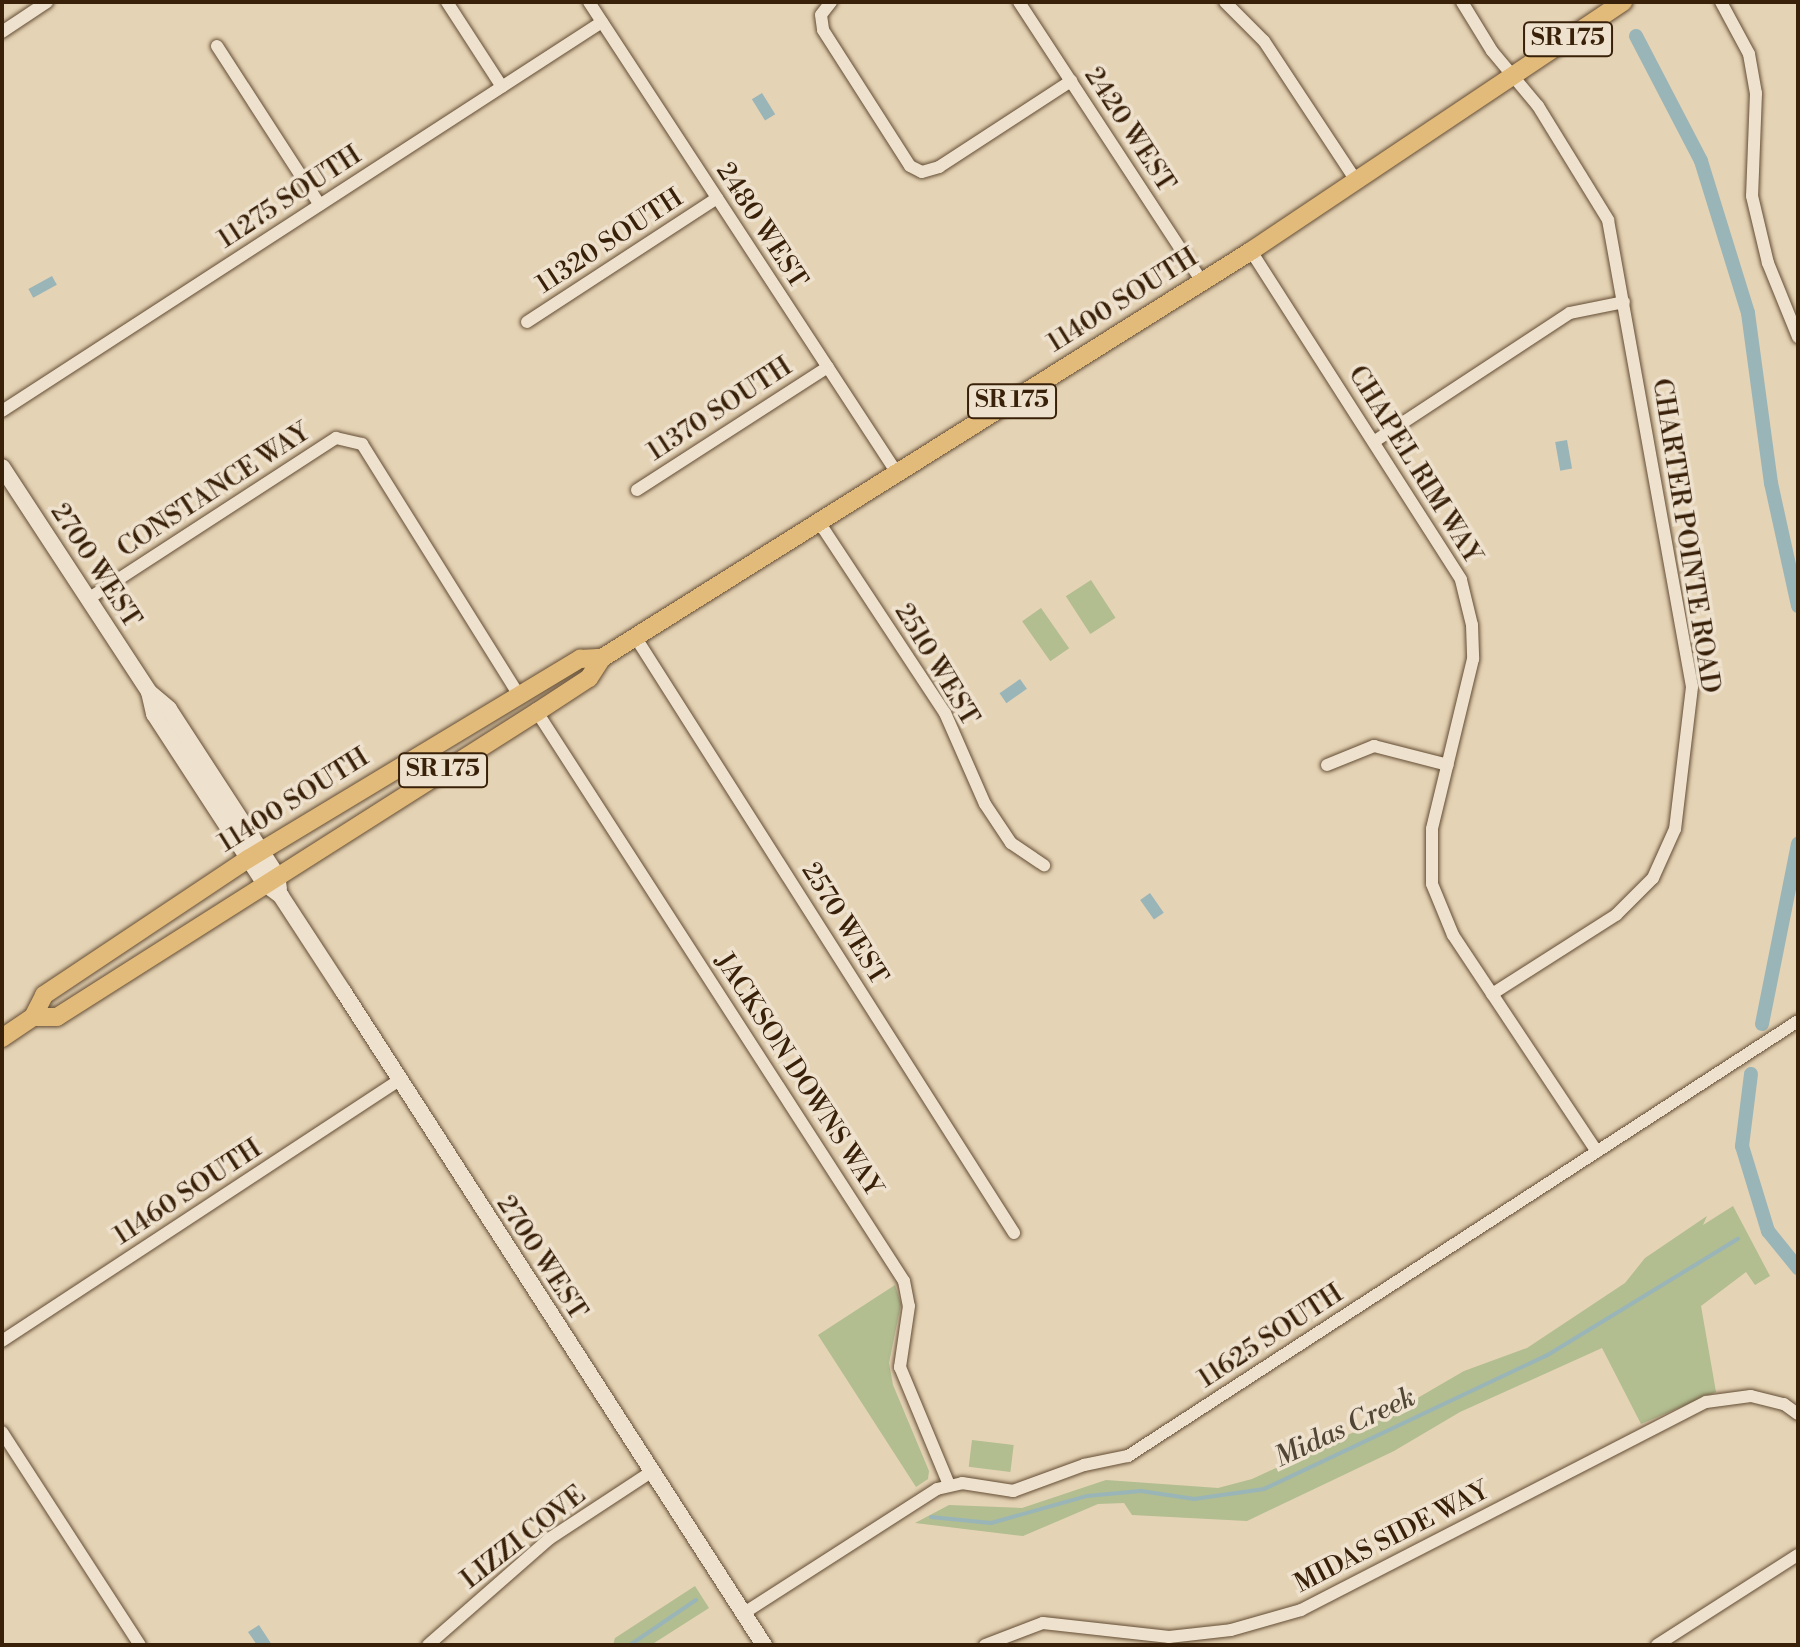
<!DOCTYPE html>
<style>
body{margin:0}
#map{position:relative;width:1800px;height:1647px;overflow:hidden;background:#e5d3b5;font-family:"Libre Bodoni",serif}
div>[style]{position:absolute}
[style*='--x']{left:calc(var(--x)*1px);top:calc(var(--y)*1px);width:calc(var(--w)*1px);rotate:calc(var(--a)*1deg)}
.green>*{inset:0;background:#b2bd90;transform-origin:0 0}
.water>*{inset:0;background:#9ab5b8;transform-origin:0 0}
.stream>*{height:4px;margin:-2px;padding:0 2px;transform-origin:2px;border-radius:2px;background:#9ab5b8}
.canal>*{height:14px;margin:-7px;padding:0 7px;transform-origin:7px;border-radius:7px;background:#9ab5b8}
.roads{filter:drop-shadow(0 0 2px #644d34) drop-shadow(0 0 2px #644d34)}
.street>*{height:12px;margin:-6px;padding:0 6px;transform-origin:6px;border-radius:6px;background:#eee2cf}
.secondary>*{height:16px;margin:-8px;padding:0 8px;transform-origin:8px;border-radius:8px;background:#eee2cf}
.primary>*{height:18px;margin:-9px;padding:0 9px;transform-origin:9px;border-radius:9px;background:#e2ba7a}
span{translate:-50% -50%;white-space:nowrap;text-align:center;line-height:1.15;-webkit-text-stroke:7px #eee2cf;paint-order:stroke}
.shield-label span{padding:2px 6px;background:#eee2cf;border:2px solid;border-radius:6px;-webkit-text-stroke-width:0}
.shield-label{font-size:24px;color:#392009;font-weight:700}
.street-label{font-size:26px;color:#392009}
.water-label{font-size:28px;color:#514535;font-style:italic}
.frame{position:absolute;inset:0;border:4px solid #392009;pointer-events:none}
</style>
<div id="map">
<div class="green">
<i style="left:1091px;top:580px;width:45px;height:30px;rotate:57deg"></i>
<i style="left:1041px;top:608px;width:49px;height:23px;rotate:55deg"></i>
<i style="clip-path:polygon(1733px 1206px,1770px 1276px,1755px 1285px,1746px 1272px,1701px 1306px,1716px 1392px,1641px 1424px,1602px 1348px,1460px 1412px,1394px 1451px,1247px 1521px,1132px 1515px,1124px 1503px,1098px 1504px,1023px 1536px,915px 1523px,949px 1505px,1022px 1508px,1106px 1480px,1218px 1488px,1252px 1479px,1378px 1421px,1464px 1371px,1527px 1348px,1625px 1283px,1645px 1258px,1707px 1216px,1703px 1225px)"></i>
<i style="clip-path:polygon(895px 1285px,901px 1304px,889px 1363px,893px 1385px,929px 1471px,928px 1479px,916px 1487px,818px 1335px)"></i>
<i style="left:972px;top:1440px;width:42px;height:27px;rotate:7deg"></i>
<i style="clip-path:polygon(695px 1586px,709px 1608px,651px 1645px,613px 1645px,615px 1638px)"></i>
</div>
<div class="water">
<i style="left:762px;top:93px;width:25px;height:12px;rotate:58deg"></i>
<i style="left:52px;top:276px;width:10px;height:27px;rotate:61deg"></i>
<i style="left:1567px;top:440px;width:29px;height:12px;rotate:80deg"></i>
<i style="left:1020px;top:679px;width:12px;height:25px;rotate:55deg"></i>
<i style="left:1150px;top:893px;width:24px;height:12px;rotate:55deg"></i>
<i style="clip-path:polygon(259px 1625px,272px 1645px,257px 1645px,248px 1632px)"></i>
</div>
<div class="stream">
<i style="--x:931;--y:1517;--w:60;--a:5.7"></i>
<i style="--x:991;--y:1523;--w:100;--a:-15.7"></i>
<i style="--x:1087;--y:1496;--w:54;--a:-5.3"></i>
<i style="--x:1141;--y:1491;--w:54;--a:8.6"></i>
<i style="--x:1194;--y:1499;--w:71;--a:-8.1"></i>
<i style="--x:1264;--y:1489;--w:312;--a:-25.3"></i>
<i style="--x:1546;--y:1356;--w:225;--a:-31.4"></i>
<i style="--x:630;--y:1645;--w:80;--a:-34.3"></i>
</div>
<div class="canal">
<i style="--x:1636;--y:36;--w:141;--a:62.5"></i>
<i style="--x:1701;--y:161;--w:159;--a:72.8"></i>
<i style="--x:1748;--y:313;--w:172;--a:82.3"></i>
<i style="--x:1771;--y:483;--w:126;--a:77.6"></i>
<i style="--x:1762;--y:1024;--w:184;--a:-78.7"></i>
<i style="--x:1751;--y:1074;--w:73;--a:97.1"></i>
<i style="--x:1742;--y:1146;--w:89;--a:73"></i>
<i style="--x:1768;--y:1231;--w:48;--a:51"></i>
</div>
<div class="roads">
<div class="street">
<i style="--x:447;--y:2;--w:101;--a:57.1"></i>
<i style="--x:589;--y:2;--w:563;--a:56.82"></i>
<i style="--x:831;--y:2;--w:16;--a:128"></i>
<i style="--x:821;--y:15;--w:15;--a:82"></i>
<i style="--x:823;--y:30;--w:161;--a:57.4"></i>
<i style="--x:910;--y:166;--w:13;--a:27"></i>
<i style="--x:922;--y:172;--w:18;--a:-16"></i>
<i style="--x:939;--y:167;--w:158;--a:-33.1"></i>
<i style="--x:1019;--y:2;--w:334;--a:56.8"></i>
<i style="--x:1225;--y:2;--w:55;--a:45"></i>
<i style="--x:1264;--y:41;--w:169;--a:56.6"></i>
<i style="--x:1462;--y:2;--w:57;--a:58.5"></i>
<i style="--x:1492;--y:51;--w:72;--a:50.1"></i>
<i style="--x:1538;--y:106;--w:134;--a:58.4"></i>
<i style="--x:1608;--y:220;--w:474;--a:79.8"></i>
<i style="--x:1692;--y:687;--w:143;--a:96.8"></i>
<i style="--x:1675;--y:829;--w:54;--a:114.2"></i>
<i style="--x:1653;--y:878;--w:52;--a:135"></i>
<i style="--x:1616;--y:915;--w:147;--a:147.5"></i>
<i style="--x:1721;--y:2;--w:59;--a:61.7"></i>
<i style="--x:1749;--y:54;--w:40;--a:80"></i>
<i style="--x:1756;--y:93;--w:103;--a:92.2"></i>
<i style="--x:1752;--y:196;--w:69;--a:76.6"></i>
<i style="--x:1768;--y:263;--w:80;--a:67.9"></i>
<i style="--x:2;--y:32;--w:54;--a:-33.7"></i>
<i style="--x:217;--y:46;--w:189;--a:57.1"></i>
<i style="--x:1251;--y:251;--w:390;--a:57.4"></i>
<i style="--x:1461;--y:580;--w:46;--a:76.3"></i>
<i style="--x:1472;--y:625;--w:34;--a:88"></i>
<i style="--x:1473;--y:659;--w:175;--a:103.6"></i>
<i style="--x:1432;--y:829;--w:55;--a:90"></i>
<i style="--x:1432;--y:884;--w:55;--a:67.6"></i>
<i style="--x:1453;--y:935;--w:260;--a:56.4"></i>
<i style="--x:527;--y:322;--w:227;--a:-33.1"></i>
<i style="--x:2;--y:411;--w:715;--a:-32.96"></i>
<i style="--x:1375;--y:441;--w:233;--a:-33.3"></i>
<i style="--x:1570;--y:313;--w:55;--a:-11.5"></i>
<i style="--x:637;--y:490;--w:227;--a:-32.8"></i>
<i style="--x:819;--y:522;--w:229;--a:56.6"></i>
<i style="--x:945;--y:713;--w:99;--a:66.3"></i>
<i style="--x:985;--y:804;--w:47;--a:56.3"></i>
<i style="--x:1011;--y:843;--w:40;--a:34"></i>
<i style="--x:88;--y:599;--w:296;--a:-33"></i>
<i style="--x:336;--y:438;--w:27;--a:13"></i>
<i style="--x:362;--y:444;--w:296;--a:58"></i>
<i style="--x:636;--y:638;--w:705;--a:57.57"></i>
<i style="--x:537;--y:712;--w:677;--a:57.18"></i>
<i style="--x:904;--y:1281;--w:25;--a:79"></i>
<i style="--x:909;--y:1306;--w:62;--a:98.4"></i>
<i style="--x:900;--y:1367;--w:128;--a:67.4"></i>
<i style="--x:1327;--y:765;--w:51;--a:-22"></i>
<i style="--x:1374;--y:746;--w:76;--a:14.4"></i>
<i style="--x:2;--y:1341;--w:474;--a:-33.3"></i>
<i style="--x:2;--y:1432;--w:254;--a:57.1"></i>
<i style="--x:744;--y:1613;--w:229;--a:-32.7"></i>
<i style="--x:937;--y:1489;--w:26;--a:-13"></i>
<i style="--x:962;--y:1483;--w:52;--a:8.9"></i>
<i style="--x:1013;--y:1491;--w:76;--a:-20.1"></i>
<i style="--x:1084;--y:1465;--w:45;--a:-11.6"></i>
<i style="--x:1128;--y:1456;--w:799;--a:-32.99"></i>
<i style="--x:428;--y:1645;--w:161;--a:-41.2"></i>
<i style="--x:549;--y:1539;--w:122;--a:-33.3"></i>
<i style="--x:985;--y:1645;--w:62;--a:-20.8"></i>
<i style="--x:1043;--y:1623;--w:127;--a:6.3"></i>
<i style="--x:1169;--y:1637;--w:62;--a:-6.4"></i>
<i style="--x:1231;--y:1630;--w:73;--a:-15.9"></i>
<i style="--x:1301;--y:1610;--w:455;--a:-27.2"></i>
<i style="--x:1706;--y:1402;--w:45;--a:-7.6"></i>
<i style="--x:1751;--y:1396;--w:34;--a:14"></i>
<i style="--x:1784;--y:1404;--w:17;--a:36"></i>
<i style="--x:1657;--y:1645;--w:167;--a:-32.6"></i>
</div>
<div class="secondary">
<i style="--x:2;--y:467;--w:269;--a:56.8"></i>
<i style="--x:149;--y:692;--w:26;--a:40"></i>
<i style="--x:169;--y:709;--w:198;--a:57"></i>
<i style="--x:277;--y:875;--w:14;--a:82"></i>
<i style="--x:149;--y:692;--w:23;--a:77"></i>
<i style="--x:154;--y:714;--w:202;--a:56.9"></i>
<i style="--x:264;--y:883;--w:21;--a:37"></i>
<i style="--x:281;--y:896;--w:113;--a:56.9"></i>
<i style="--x:343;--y:991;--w:778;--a:57.23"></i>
</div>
<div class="primary">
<i style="--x:33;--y:1017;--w:24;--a:0"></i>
<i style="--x:57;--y:1017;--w:569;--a:-32.43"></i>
<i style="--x:537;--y:712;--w:62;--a:-33.2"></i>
<i style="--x:589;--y:678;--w:24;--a:-57"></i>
<i style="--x:602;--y:658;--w:766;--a:-32.09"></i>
<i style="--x:1251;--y:251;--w:448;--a:-33.8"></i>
<i style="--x:2;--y:1038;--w:37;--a:-34"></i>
<i style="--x:33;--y:1017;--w:25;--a:-63"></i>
<i style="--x:44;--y:995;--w:245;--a:-33.7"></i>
<i style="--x:248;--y:859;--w:388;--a:-31.1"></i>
<i style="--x:580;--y:659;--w:22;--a:-3"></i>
</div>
</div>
<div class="shield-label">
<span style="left:1568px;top:39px">SR 175</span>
<span style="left:1012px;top:401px">SR 175</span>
<span style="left:443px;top:770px">SR 175</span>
</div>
<div class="street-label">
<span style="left:1129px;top:130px;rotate:57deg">2420 WEST</span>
<span style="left:290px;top:198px;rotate:-33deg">11275 SOUTH</span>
<span style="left:761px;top:226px;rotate:57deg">2480 WEST</span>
<span style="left:610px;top:242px;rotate:-33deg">11320 SOUTH</span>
<span style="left:1123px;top:301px;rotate:-32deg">11400 SOUTH</span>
<span style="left:720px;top:410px;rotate:-33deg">11370 SOUTH</span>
<span style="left:1414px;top:465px;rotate:58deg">CHAPEL RIM WAY</span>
<span style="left:214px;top:491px;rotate:-33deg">CONSTANCE WAY</span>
<span style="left:1685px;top:536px;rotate:81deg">CHARTER POINTE ROAD</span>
<span style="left:95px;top:566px;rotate:57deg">2700 WEST</span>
<span style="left:936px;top:665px;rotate:59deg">2510 WEST</span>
<span style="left:294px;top:801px;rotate:-32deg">11400 SOUTH</span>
<span style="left:844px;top:924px;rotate:58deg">2570 WEST</span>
<span style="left:798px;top:1075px;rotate:57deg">JACKSON DOWNS WAY</span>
<span style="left:188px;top:1193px;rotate:-33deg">11460 SOUTH</span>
<span style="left:541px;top:1258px;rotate:57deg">2700 WEST</span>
<span style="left:1271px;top:1337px;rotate:-33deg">11625 SOUTH</span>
<span style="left:524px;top:1538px;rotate:-38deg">LIZZI COVE</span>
<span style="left:1392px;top:1538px;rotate:-27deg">MIDAS SIDE WAY</span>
</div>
<div class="water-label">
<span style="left:1345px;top:1428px;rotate:-25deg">Midas Creek</span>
</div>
<div class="frame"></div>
</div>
